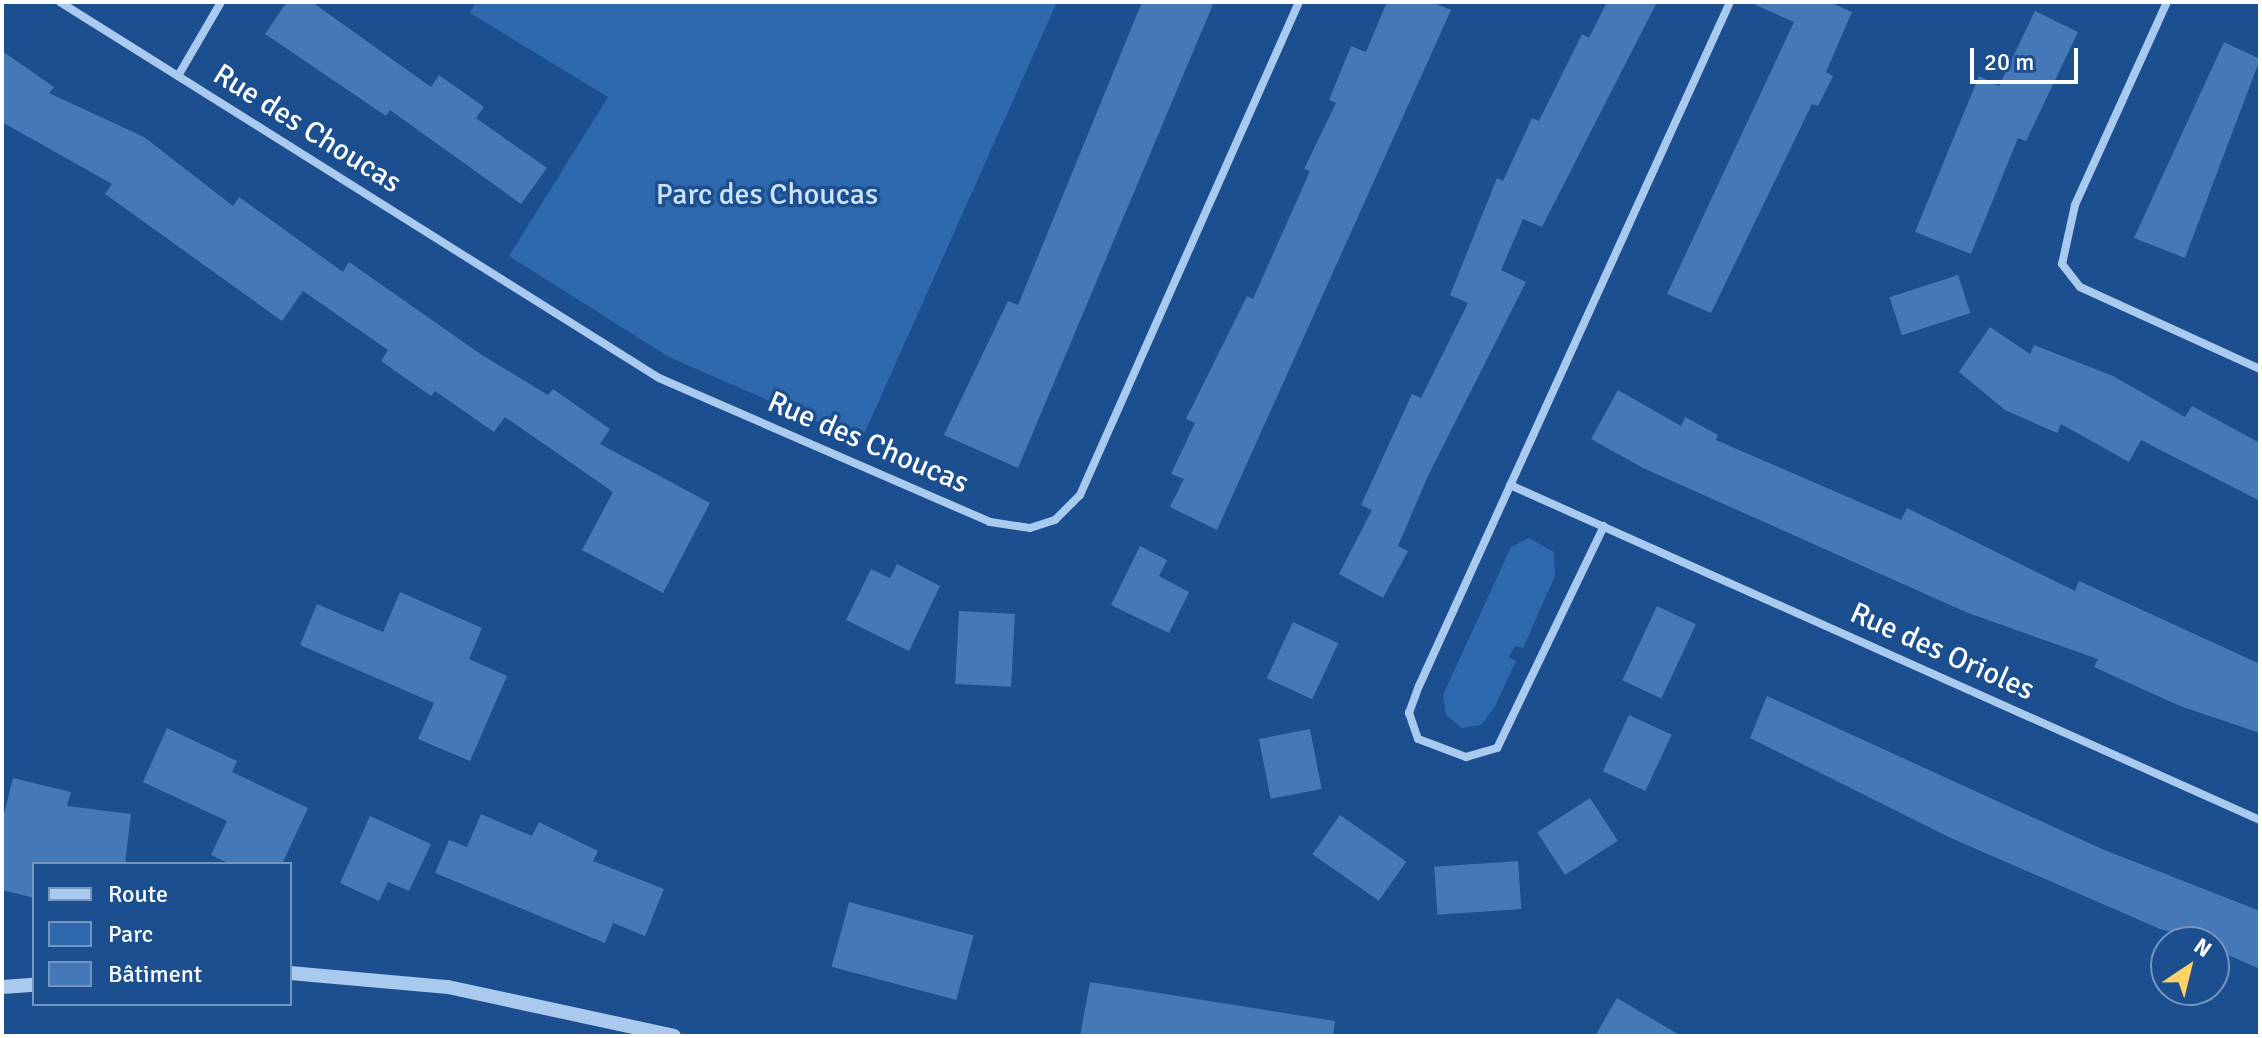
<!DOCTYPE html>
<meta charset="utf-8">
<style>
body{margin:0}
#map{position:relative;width:2262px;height:1038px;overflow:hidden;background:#1b4f8f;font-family:Signika,sans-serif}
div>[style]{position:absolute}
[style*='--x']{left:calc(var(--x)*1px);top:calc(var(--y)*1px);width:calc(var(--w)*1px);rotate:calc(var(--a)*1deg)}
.green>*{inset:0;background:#2e69ad}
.building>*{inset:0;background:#4478b7;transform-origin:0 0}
.minor>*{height:8px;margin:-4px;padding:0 4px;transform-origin:4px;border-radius:4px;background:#a9c9ee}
.tertiary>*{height:14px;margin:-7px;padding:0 7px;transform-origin:7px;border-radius:7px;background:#a9c9ee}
span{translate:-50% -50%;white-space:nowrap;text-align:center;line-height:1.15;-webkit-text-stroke:7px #1b4f8f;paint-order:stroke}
.street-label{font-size:30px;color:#fff}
.park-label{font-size:30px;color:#cfe3fa}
.frame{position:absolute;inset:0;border:4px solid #fff;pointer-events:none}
.legend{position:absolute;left:32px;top:862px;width:260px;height:144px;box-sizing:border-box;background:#1b4f8f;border:2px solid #7695bc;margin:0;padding:10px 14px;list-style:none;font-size:24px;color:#fff}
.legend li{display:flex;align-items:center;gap:16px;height:40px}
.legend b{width:40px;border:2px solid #7695bc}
.north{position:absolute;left:2150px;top:926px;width:80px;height:80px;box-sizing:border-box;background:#1b4f8f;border:2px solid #7695bc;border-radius:50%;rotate:35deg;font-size:22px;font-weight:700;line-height:32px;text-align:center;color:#fff}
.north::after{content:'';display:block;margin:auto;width:28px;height:36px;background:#ffd166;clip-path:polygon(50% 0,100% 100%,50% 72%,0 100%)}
.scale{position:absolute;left:1970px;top:48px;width:108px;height:36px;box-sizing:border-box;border:4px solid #fff;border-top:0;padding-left:10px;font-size:24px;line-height:28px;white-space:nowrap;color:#fff;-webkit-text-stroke:6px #1b4f8f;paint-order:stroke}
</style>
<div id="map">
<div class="green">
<i style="clip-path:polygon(476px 2px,1057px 2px,861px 441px,669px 357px,509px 256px,608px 97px,470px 13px)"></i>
<i style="clip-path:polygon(1529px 538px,1554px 552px,1555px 576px,1523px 648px,1515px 646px,1509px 657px,1516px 661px,1494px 708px,1481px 725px,1462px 728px,1446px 715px,1443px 695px,1511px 547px)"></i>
</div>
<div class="building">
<i style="clip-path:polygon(287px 2px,312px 2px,431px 87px,439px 75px,484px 107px,476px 118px,547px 168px,521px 204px,390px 110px,386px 116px,265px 34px)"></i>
<i style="clip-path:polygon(1142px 2px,1214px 2px,1018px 468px,944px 435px,1008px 301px,1018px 305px)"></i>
<i style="clip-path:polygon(1387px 2px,1432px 2px,1451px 10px,1217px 530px,1170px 507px,1184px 479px,1171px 474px,1195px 423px,1186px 419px,1247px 296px,1253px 299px,1310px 171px,1304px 169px,1336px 103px,1329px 100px,1351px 46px,1366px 52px)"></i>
<i style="clip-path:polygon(1607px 2px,1657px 2px,1542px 227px,1523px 219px,1501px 270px,1526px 282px,1428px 476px,1398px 546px,1408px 551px,1383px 598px,1339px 574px,1372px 510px,1361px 505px,1412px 394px,1421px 398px,1468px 303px,1450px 295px,1497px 178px,1503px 181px,1532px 118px,1539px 121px,1582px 34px,1589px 38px)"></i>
<i style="clip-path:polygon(1749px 2px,1829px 2px,1852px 12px,1826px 72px,1833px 76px,1818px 106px,1812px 104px,1711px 313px,1667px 294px,1794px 22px)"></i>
<i style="clip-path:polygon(2035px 11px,2078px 32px,2026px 141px,2018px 138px,1971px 254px,1915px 232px,1979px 76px,1999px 86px)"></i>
<i style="clip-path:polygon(2224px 42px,2260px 59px,2185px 258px,2134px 238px)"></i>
<i style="clip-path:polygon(2px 51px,54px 87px,49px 93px,144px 137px,233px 206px,239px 197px,343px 272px,349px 262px,482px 355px,548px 395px,553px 389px,610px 429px,600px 444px,710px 503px,663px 593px,582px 550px,613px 492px,505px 417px,494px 432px,435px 391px,431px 396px,381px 361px,388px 350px,303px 291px,282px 321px,105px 194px,112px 184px,2px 122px)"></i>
<i style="left:1958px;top:275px;width:40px;height:72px;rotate:72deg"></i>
<i style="clip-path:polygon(1990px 327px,2030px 354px,2034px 345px,2113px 376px,2185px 417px,2192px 406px,2260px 443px,2260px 501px,2141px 440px,2129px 462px,2061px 424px,2057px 433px,2005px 410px,1959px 372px)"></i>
<i style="clip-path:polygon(1618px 390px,1681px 426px,1685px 417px,1718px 435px,1716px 440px,1901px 520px,1907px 508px,2075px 591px,2079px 581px,2260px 664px,2260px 733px,2180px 706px,2094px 667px,2098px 659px,1968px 613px,1643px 468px,1591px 439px)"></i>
<i style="clip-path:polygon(1140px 546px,1167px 560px,1159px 576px,1189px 592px,1169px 633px,1111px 605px)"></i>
<i style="clip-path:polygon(897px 564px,940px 586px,909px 651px,846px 620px,871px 569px,890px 578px)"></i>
<i style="clip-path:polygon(400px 592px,482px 628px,469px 659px,507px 676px,470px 761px,418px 739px,434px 703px,300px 645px,317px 604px,383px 632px)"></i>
<i style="left:1657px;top:606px;width:43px;height:82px;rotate:25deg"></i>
<i style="left:959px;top:611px;width:56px;height:73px;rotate:3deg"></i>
<i style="left:1293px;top:622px;width:50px;height:62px;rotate:25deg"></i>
<i style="clip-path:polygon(1767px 696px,2102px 849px,2260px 911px,2260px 969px,2214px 949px,2214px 942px,2160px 929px,1951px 838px,1750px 738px)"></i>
<i style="left:1629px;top:715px;width:47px;height:62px;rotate:25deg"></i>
<i style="clip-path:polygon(167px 728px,237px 761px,232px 772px,308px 808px,282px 864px,230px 864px,211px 855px,227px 821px,143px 782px)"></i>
<i style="left:1310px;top:729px;width:61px;height:52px;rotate:79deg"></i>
<i style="clip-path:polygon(13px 778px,71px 792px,67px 806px,131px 814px,125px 864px,34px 864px,34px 898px,2px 890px,2px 822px)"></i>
<i style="left:1590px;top:798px;width:51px;height:63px;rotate:57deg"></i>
<i style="clip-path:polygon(481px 814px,532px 836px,539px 822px,598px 851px,593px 861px,664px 889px,645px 936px,613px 923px,605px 943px,435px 873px,449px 840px,467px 847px)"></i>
<i style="left:1340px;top:815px;width:81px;height:48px;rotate:35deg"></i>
<i style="clip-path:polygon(370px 816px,431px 844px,409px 891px,388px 882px,379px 901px,340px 883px)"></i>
<i style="left:1518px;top:861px;width:48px;height:84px;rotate:86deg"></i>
<i style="left:849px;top:902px;width:129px;height:67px;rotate:15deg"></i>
<i style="clip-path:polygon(1090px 982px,1335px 1021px,1333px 1036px,1080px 1036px)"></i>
<i style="clip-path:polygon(1617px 998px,1681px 1036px,1595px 1036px)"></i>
</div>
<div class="minor">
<i style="--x:60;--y:2;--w:707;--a:32.12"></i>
<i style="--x:659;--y:378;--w:361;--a:23.5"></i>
<i style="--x:990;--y:522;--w:40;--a:8.5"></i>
<i style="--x:1030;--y:528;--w:26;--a:-18"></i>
<i style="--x:1055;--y:520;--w:35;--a:-45"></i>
<i style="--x:1080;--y:495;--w:539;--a:-66.05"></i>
<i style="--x:2167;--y:2;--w:223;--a:114.4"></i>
<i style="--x:2075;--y:205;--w:60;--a:102.4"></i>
<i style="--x:2062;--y:264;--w:29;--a:52"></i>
<i style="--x:2080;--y:287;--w:198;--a:24.5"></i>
<i style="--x:178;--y:76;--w:86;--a:-59.8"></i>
<i style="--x:1510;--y:485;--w:821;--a:24.07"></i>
<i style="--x:1604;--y:526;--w:246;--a:115.7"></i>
<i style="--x:1497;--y:748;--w:32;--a:164"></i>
<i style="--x:1466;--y:757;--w:51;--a:-159.4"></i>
<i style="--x:1418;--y:739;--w:28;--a:-109"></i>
<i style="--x:1409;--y:713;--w:29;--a:-70"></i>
<i style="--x:1419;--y:686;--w:751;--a:-65.55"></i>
</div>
<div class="tertiary">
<i style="--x:290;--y:973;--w:159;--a:5.1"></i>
<i style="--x:448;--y:987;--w:231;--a:12.2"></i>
<i style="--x:2;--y:987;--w:32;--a:-4"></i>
</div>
<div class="street-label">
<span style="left:307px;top:129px;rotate:32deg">Rue des Choucas</span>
<span style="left:868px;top:443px;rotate:23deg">Rue des Choucas</span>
<span style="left:1942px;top:652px;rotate:24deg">Rue des Orioles</span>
</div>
<div class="park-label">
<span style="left:767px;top:195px">Parc des Choucas</span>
</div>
<div class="frame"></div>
<ul class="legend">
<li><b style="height:10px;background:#a9c9ee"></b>Route</li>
<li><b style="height:22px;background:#2e69ad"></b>Parc</li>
<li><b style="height:22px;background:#4478b7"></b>Bâtiment</li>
</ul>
<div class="north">N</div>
<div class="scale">20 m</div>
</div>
